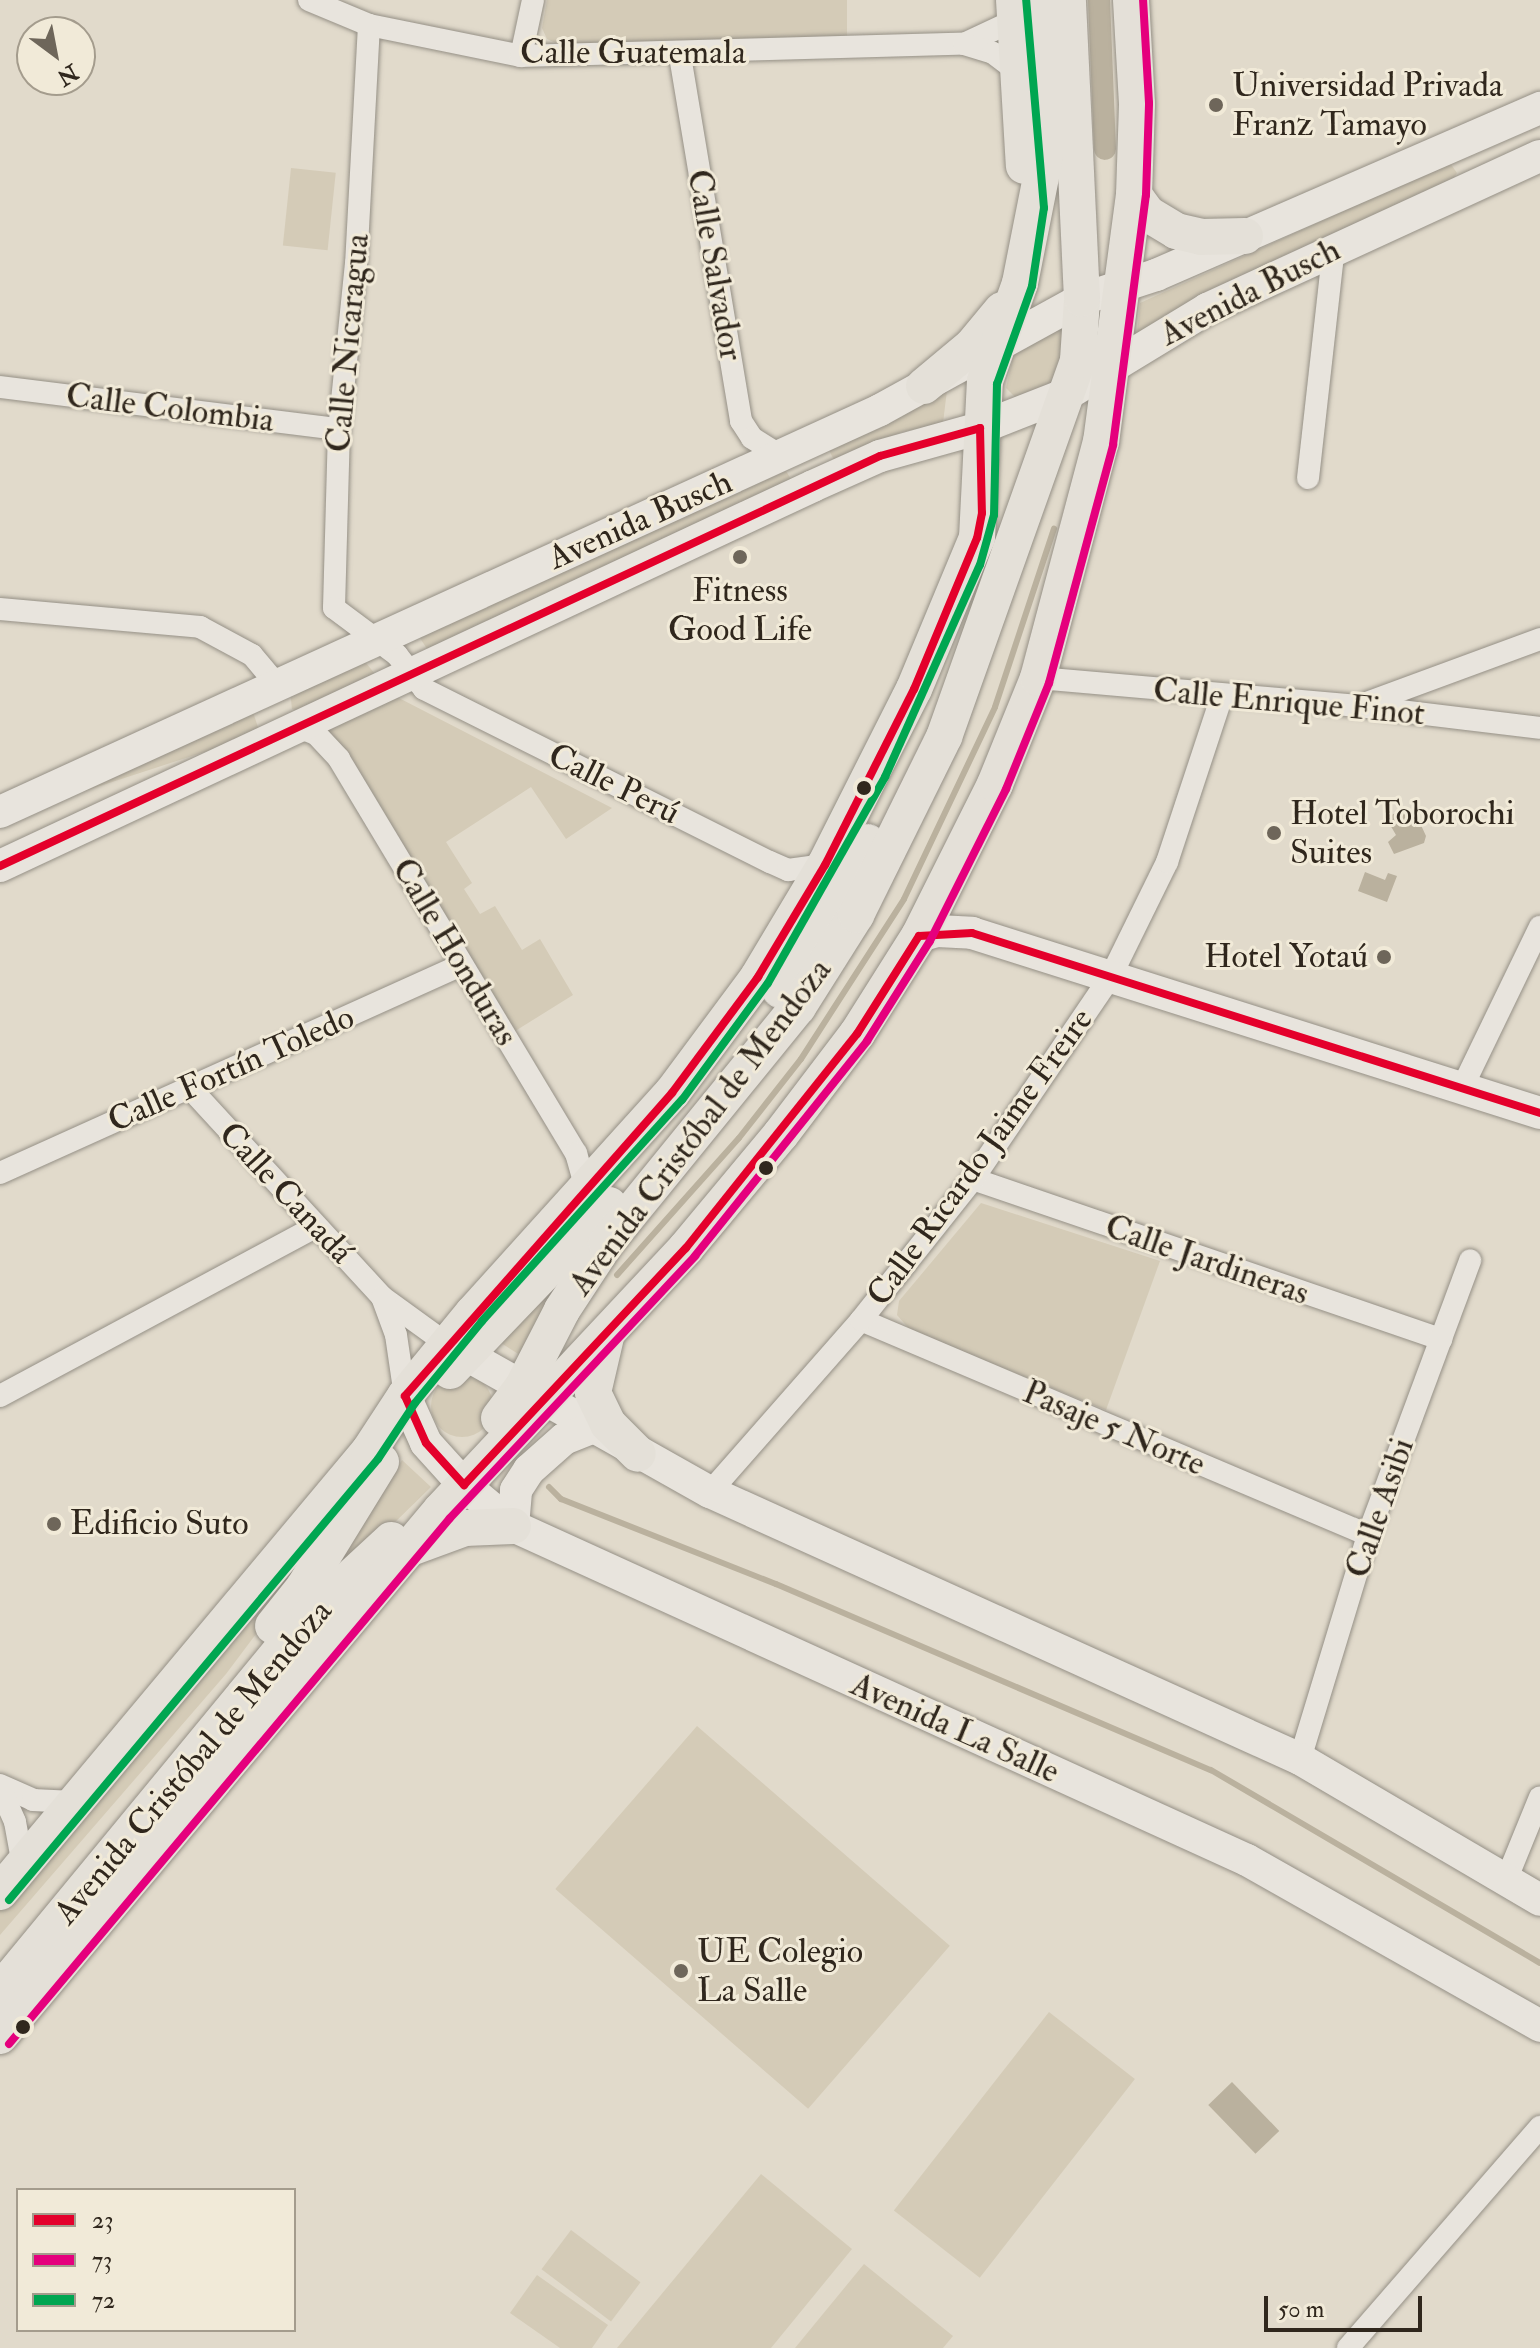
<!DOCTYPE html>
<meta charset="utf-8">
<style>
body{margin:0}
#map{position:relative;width:1540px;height:2348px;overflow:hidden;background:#e1dacb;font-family:"IM FELL Double Pica",serif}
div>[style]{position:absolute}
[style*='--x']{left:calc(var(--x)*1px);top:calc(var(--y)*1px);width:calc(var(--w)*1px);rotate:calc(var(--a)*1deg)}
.green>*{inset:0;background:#d4cbb7;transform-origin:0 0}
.round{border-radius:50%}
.water>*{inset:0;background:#bab19e;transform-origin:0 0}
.stream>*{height:6px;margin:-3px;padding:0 3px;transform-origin:3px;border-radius:3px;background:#bab19e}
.canal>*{height:22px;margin:-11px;padding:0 11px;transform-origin:11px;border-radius:11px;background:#bab19e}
.roads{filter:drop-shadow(0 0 2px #959086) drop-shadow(0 0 2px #959086)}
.street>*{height:22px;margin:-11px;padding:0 11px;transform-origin:11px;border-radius:11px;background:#e8e4dd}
.secondary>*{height:32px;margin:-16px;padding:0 16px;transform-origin:16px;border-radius:16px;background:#e8e4dd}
.primary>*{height:36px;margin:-18px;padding:0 18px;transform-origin:18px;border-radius:18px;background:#e4e0d8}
.bus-1>*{height:8px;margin:-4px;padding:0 4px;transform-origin:4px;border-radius:4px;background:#e4002b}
.bus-2>*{height:8px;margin:-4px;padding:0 4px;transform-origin:4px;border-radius:4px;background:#e5007d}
.bus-3>*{height:8px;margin:-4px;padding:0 4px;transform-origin:4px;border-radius:4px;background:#00a651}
.dots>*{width:22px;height:22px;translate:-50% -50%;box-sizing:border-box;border:4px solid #f1ead8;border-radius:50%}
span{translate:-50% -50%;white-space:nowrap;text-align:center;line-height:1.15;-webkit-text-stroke:6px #f1ead8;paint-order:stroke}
.street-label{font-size:34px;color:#30271d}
.poi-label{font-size:34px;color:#30271d}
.left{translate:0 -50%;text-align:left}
.right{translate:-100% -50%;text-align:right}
.legend{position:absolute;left:16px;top:2188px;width:280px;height:144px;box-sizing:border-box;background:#f1ead8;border:2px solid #a49c8d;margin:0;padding:10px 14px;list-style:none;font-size:24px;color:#30271d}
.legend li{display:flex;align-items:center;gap:16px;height:40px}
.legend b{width:40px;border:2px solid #a49c8d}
.north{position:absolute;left:16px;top:16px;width:80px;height:80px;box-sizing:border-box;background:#f1ead8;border:2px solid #a49c8d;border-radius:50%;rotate:148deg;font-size:22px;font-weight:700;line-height:32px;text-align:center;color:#30271d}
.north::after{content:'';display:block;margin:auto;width:28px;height:36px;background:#6e665a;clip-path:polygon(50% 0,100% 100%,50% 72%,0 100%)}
.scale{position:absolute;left:1264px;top:2296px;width:158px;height:36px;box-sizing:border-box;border:4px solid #30271d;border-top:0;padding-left:10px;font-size:24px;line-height:28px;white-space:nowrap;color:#30271d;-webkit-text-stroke:6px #f1ead8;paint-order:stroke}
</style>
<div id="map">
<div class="green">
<i style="clip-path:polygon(547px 0,847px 0,847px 38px,558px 44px,547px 39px,542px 28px)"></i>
<i style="clip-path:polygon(1450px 163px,1457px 173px,1452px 181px,1137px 334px,1140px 303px)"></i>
<i style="left:291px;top:168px;width:45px;height:78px;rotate:6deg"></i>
<i style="clip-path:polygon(1057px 327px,1067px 329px,1063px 379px,1018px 400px,1006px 388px,1014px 352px)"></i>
<i style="clip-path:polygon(947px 390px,943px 423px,902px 432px,834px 460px,829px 450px,885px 426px)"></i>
<i style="clip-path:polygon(786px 471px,791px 479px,429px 652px,418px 635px)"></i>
<i style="clip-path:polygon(362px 658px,375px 674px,302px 712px,292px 709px,290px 691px)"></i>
<i style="clip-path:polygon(395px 696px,612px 808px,566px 839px,531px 787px,446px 842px,472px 883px,464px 889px,480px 914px,495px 906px,522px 950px,540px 939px,573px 995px,512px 1033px,323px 732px)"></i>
<i style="left:253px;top:712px;width:23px;height:278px;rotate:72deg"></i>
<i style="clip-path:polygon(981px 1203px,1160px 1261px,1106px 1410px,910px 1330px,897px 1315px,899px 1301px)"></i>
<i style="clip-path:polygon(579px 1260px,523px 1357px,498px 1341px)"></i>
<i class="round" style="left:431px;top:1375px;width:62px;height:62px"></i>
<i style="clip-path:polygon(402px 1460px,431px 1487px,303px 1612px,393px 1474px)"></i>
<i style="clip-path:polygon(316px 1554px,226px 1674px,0 1935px,0 1910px,282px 1582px)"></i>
<i style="left:697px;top:1726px;width:335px;height:216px;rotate:41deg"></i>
<i style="left:1049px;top:2012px;width:109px;height:252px;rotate:38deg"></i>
<i style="clip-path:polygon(761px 2174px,852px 2249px,771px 2348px,617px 2348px)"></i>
<i style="left:571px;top:2230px;width:87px;height:49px;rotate:37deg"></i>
<i style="clip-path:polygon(864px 2264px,953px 2336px,943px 2348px,795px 2348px)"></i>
<i style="clip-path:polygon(537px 2275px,608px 2325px,592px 2348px,560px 2348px,510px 2313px)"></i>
</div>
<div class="water">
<i style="clip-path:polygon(1401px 810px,1411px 822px,1420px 823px,1426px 836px,1424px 843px,1394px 854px,1388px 842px,1396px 835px,1386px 818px)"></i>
<i style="clip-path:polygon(1365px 872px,1385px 880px,1388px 873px,1397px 876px,1387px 902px,1358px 891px)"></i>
<i style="left:1232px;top:2082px;width:68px;height:33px;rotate:46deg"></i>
</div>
<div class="stream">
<i style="--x:617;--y:1275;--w:183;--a:-48.3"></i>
<i style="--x:739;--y:1138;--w:100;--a:-51.9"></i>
<i style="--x:801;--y:1059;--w:190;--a:-57.2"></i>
<i style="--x:904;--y:899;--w:212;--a:-64.6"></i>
<i style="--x:995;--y:707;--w:188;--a:-71.7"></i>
<i style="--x:549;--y:1487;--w:17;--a:45"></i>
<i style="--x:561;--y:1499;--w:231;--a:21.6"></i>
<i style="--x:776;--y:1584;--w:473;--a:23.2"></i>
<i style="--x:1211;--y:1770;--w:381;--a:30.4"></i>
</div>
<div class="canal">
<i style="--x:1099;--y:0;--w:149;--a:87.7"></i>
</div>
<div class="roads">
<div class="street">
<i style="--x:309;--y:0;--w:65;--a:22.6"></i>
<i style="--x:369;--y:25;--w:155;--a:11.5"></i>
<i style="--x:521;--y:56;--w:443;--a:-1.6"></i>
<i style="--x:964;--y:44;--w:56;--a:-25.2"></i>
<i style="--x:369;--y:25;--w:238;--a:93.1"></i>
<i style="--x:356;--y:263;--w:167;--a:95.8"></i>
<i style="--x:339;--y:429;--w:179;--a:91.6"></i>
<i style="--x:334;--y:608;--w:79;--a:36.7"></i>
<i style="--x:397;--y:655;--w:43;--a:51.5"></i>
<i style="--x:424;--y:689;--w:387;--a:26.6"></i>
<i style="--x:770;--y:862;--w:20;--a:24"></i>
<i style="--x:788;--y:870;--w:37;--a:-8"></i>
<i style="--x:964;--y:44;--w:30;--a:17"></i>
<i style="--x:993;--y:53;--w:34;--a:37"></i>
<i style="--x:521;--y:56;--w:57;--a:-77.9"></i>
<i style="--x:680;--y:56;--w:370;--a:80.5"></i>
<i style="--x:741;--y:421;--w:20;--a:57"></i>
<i style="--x:752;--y:438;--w:34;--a:32"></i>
<i style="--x:0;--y:387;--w:342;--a:7.1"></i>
<i style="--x:1308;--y:478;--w:232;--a:-83.6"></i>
<i style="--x:0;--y:609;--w:201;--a:5.1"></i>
<i style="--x:200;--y:627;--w:59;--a:28.3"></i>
<i style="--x:252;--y:655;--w:39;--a:50"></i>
<i style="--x:1038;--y:678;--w:322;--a:5"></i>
<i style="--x:1359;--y:706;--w:182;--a:6.9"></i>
<i style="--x:1361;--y:705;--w:191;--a:-20.2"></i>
<i style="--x:301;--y:728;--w:16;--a:22"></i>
<i style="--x:316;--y:734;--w:34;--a:47"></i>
<i style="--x:339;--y:759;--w:460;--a:59"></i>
<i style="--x:576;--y:1153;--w:41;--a:74.2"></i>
<i style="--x:189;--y:1087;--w:285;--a:47.4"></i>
<i style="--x:382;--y:1297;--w:80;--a:35.9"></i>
<i style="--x:1462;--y:1088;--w:179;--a:-64.2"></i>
<i style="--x:0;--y:1173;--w:506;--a:-24.28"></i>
<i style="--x:973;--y:1179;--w:495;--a:18.9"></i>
<i style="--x:382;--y:1297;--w:40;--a:69.8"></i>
<i style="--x:396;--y:1335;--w:62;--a:81.6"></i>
<i style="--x:861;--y:1320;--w:551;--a:22.98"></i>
<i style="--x:0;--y:1396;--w:357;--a:-28.2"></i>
<i style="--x:710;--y:1492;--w:229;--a:-48.7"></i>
<i style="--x:861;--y:1320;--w:180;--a:-51.5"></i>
<i style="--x:973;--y:1179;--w:245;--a:-55.8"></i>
<i style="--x:1111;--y:976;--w:127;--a:-63.8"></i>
<i style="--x:1167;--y:862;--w:175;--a:-71.7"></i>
<i style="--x:1300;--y:1759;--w:234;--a:-73.1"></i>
<i style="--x:1368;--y:1535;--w:293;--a:-69.6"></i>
<i style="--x:0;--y:1785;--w:36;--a:24"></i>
<i style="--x:33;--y:1800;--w:41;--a:2.8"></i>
<i style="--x:0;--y:1788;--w:37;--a:66"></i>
<i style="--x:15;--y:1822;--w:44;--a:79.5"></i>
<i style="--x:1507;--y:1878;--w:87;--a:-67.8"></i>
<i style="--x:1348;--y:2348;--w:293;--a:-49"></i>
</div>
<div class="secondary">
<i style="--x:0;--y:812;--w:967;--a:-24.55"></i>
<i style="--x:880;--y:410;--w:230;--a:-28.8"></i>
<i style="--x:1082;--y:299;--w:78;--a:-18"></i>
<i style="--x:1156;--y:275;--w:419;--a:-23.5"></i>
<i style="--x:0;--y:866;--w:897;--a:-25.05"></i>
<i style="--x:813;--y:486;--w:73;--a:-24.1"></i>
<i style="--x:880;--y:456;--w:104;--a:-15.6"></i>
<i style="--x:980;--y:428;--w:96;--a:-21.5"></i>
<i style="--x:1069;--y:393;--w:162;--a:-31.3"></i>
<i style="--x:1207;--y:309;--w:366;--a:-24.7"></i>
<i style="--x:919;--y:936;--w:19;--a:-16"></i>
<i style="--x:937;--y:931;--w:35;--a:3"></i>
<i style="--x:972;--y:933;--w:596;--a:17.58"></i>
<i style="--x:447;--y:1344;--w:302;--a:29.4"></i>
<i style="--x:710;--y:1492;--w:648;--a:24.35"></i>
<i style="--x:1300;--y:1759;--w:278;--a:30.4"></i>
<i style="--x:405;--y:1396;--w:51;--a:65.9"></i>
<i style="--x:426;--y:1443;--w:57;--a:47.9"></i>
<i style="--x:464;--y:1485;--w:64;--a:39.9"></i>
<i style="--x:513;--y:1526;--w:806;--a:24.47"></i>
<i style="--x:1247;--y:1860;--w:337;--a:29.5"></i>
<i style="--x:513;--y:1526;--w:36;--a:-85"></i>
<i style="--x:516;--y:1490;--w:24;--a:-57"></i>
<i style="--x:529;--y:1470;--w:47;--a:-41.5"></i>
<i style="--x:564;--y:1439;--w:29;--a:-22"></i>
</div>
<div class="primary">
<i style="--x:1014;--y:0;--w:166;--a:86.6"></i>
<i style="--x:1134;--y:195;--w:24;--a:54"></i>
<i style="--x:1148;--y:214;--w:33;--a:31"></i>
<i style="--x:1176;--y:231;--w:26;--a:13"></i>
<i style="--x:1201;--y:237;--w:44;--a:-1.3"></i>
<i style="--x:924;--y:386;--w:62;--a:-39.8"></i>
<i style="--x:972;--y:346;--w:47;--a:-50.2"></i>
<i style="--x:780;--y:990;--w:172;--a:-59.3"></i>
<i style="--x:606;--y:1337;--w:57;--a:103.1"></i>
<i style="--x:593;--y:1393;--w:34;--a:64"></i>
<i style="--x:608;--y:1424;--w:42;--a:45"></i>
<i style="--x:450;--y:1371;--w:230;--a:-46.2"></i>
<i style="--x:499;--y:1418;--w:40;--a:-53"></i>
<i style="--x:523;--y:1386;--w:85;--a:-62.8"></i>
<i style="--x:562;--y:1310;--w:80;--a:-56.7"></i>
<i style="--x:606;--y:1243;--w:304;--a:-50.9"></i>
<i style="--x:798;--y:1007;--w:109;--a:-57.8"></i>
<i style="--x:856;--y:915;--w:199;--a:-63.7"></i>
<i style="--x:944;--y:737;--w:400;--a:-70.4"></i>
<i style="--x:1078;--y:360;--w:61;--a:-86.2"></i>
<i style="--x:1082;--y:299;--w:299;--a:-92.7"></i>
<i style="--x:413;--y:1547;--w:55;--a:-20.1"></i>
<i style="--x:465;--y:1528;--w:48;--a:-2.4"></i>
<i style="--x:273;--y:1626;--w:50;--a:-51.5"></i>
<i style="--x:304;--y:1587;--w:147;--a:-58.4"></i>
<i style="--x:0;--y:1892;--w:575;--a:-50.08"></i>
<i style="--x:369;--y:1451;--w:66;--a:-56.8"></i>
<i style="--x:405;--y:1396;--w:107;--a:-50.7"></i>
<i style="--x:473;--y:1313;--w:297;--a:-47.9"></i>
<i style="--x:672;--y:1093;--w:144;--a:-53.4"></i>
<i style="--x:758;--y:977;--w:131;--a:-59.1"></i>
<i style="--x:825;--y:865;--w:197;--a:-63.2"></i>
<i style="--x:914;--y:689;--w:164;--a:-67.4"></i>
<i style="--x:977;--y:538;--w:157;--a:-87.1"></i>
<i style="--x:985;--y:381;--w:104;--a:-70.3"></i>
<i style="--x:1020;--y:283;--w:128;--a:-78.8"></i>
<i style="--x:1045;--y:157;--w:147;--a:-90"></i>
<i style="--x:0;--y:1991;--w:486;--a:-50.5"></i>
<i style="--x:309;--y:1616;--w:112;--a:-42.8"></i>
<i style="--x:0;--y:2036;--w:686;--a:-50.02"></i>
<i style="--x:441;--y:1510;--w:359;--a:-46.9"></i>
<i style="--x:686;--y:1248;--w:148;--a:-50.2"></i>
<i style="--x:781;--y:1134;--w:126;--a:-52.8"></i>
<i style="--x:857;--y:1034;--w:116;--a:-57.7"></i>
<i style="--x:919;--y:936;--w:170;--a:-63.4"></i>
<i style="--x:995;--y:784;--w:114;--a:-67.9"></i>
<i style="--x:1038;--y:678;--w:244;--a:-75.1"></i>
<i style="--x:1101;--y:442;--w:249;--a:-82.4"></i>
<i style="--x:1134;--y:195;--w:91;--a:-88.1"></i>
<i style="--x:1137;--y:104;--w:104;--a:-93.3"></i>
</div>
</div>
<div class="bus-1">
<i style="--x:0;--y:866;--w:971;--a:-24.98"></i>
<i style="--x:880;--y:456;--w:104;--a:-15.6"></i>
<i style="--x:980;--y:428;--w:85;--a:88.7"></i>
<i style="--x:982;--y:513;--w:25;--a:101"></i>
<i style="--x:977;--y:538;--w:164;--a:112.6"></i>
<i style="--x:914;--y:689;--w:197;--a:116.8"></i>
<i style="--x:825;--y:865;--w:131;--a:120.9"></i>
<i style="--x:758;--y:977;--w:144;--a:126.6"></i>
<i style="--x:672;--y:1093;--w:404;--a:131.4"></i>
<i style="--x:405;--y:1396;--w:51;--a:65.9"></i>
<i style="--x:426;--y:1443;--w:57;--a:47.9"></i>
<i style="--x:464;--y:1485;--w:325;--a:-46.9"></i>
<i style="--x:686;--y:1248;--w:274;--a:-51.4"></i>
<i style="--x:857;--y:1034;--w:116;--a:-57.7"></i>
<i style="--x:919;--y:936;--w:53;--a:-3.2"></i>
<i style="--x:972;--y:933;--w:596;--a:17.58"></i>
</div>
<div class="bus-2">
<i style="--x:9;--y:2044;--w:686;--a:-50.02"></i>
<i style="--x:450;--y:1518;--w:359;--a:-46.9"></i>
<i style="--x:695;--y:1256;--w:275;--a:-51.3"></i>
<i style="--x:867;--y:1041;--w:118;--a:-57.8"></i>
<i style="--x:930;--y:941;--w:170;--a:-63.4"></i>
<i style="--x:1006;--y:789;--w:114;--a:-67.9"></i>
<i style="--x:1049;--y:683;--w:246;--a:-74.9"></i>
<i style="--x:1113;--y:445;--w:252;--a:-82.5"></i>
<i style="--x:1146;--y:195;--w:92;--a:-88.1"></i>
<i style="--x:1149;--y:103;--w:103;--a:-93.3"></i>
</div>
<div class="bus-3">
<i style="--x:9;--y:1900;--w:575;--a:-50.08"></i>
<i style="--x:378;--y:1459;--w:67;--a:-56.5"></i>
<i style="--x:415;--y:1403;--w:106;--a:-50.7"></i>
<i style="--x:482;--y:1321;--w:298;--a:-47.9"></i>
<i style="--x:682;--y:1100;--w:145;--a:-53.7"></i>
<i style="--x:768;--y:983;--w:237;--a:-60.4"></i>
<i style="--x:885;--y:777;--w:232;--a:-65.9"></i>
<i style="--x:980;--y:565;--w:52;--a:-74.4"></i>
<i style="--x:994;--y:515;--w:131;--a:-88.7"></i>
<i style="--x:997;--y:384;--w:104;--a:-70.3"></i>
<i style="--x:1032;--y:286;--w:79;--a:-81.3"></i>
<i style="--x:1044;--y:208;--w:209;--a:-94.9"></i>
</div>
<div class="dots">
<i style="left:1216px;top:105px;background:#6e665a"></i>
<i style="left:740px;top:557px;background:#6e665a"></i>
<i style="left:864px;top:788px;background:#30271d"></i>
<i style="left:1274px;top:833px;background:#6e665a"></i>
<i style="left:1384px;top:957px;background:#6e665a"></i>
<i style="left:766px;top:1168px;background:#30271d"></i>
<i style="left:54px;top:1524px;background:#6e665a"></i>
<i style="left:681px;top:1971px;background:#6e665a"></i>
<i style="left:23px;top:2027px;background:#30271d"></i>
</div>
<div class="street-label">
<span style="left:633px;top:53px">Calle Guatemala</span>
<span style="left:715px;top:265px;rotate:80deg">Calle Salvador</span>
<span style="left:1250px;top:292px;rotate:-27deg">Avenida Busch</span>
<span style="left:348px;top:343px;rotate:-85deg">Calle Nicaragua</span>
<span style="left:170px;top:408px;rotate:7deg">Calle Colombia</span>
<span style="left:640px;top:520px;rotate:-24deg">Avenida Busch</span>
<span style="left:1289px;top:702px;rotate:5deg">Calle Enrique Finot</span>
<span style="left:614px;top:784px;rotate:26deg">Calle Perú</span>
<span style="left:455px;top:952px;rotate:59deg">Calle Honduras</span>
<span style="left:231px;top:1069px;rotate:-24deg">Calle Fortín Toledo</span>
<span style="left:700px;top:1127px;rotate:-53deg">Avenida Cristóbal de Mendoza</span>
<span style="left:980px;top:1157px;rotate:-54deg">Calle Ricardo Jaime Freire</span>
<span style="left:286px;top:1193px;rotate:47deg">Calle Canadá</span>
<span style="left:1207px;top:1260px;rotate:19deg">Calle Jardineras</span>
<span style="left:1114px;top:1428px;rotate:23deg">Pasaje 5 Norte</span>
<span style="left:1380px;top:1508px;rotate:-71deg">Calle Asibi</span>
<span style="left:955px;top:1728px;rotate:24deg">Avenida La Salle</span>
<span style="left:193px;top:1762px;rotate:-50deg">Avenida Cristóbal de Mendoza</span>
</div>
<div class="poi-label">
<span class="left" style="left:1232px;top:105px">Universidad Privada<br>Franz Tamayo</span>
<span style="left:740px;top:610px">Fitness<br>Good Life</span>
<span class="left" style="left:1290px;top:833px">Hotel Toborochi<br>Suites</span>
<span class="right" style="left:1368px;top:957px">Hotel Yotaú</span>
<span class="left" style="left:70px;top:1524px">Edificio Suto</span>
<span class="left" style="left:697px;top:1971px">UE Colegio<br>La Salle</span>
</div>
<ul class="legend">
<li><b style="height:10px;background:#e4002b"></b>23</li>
<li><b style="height:10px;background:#e5007d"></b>73</li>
<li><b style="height:10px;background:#00a651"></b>72</li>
</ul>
<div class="north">N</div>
<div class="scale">50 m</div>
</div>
